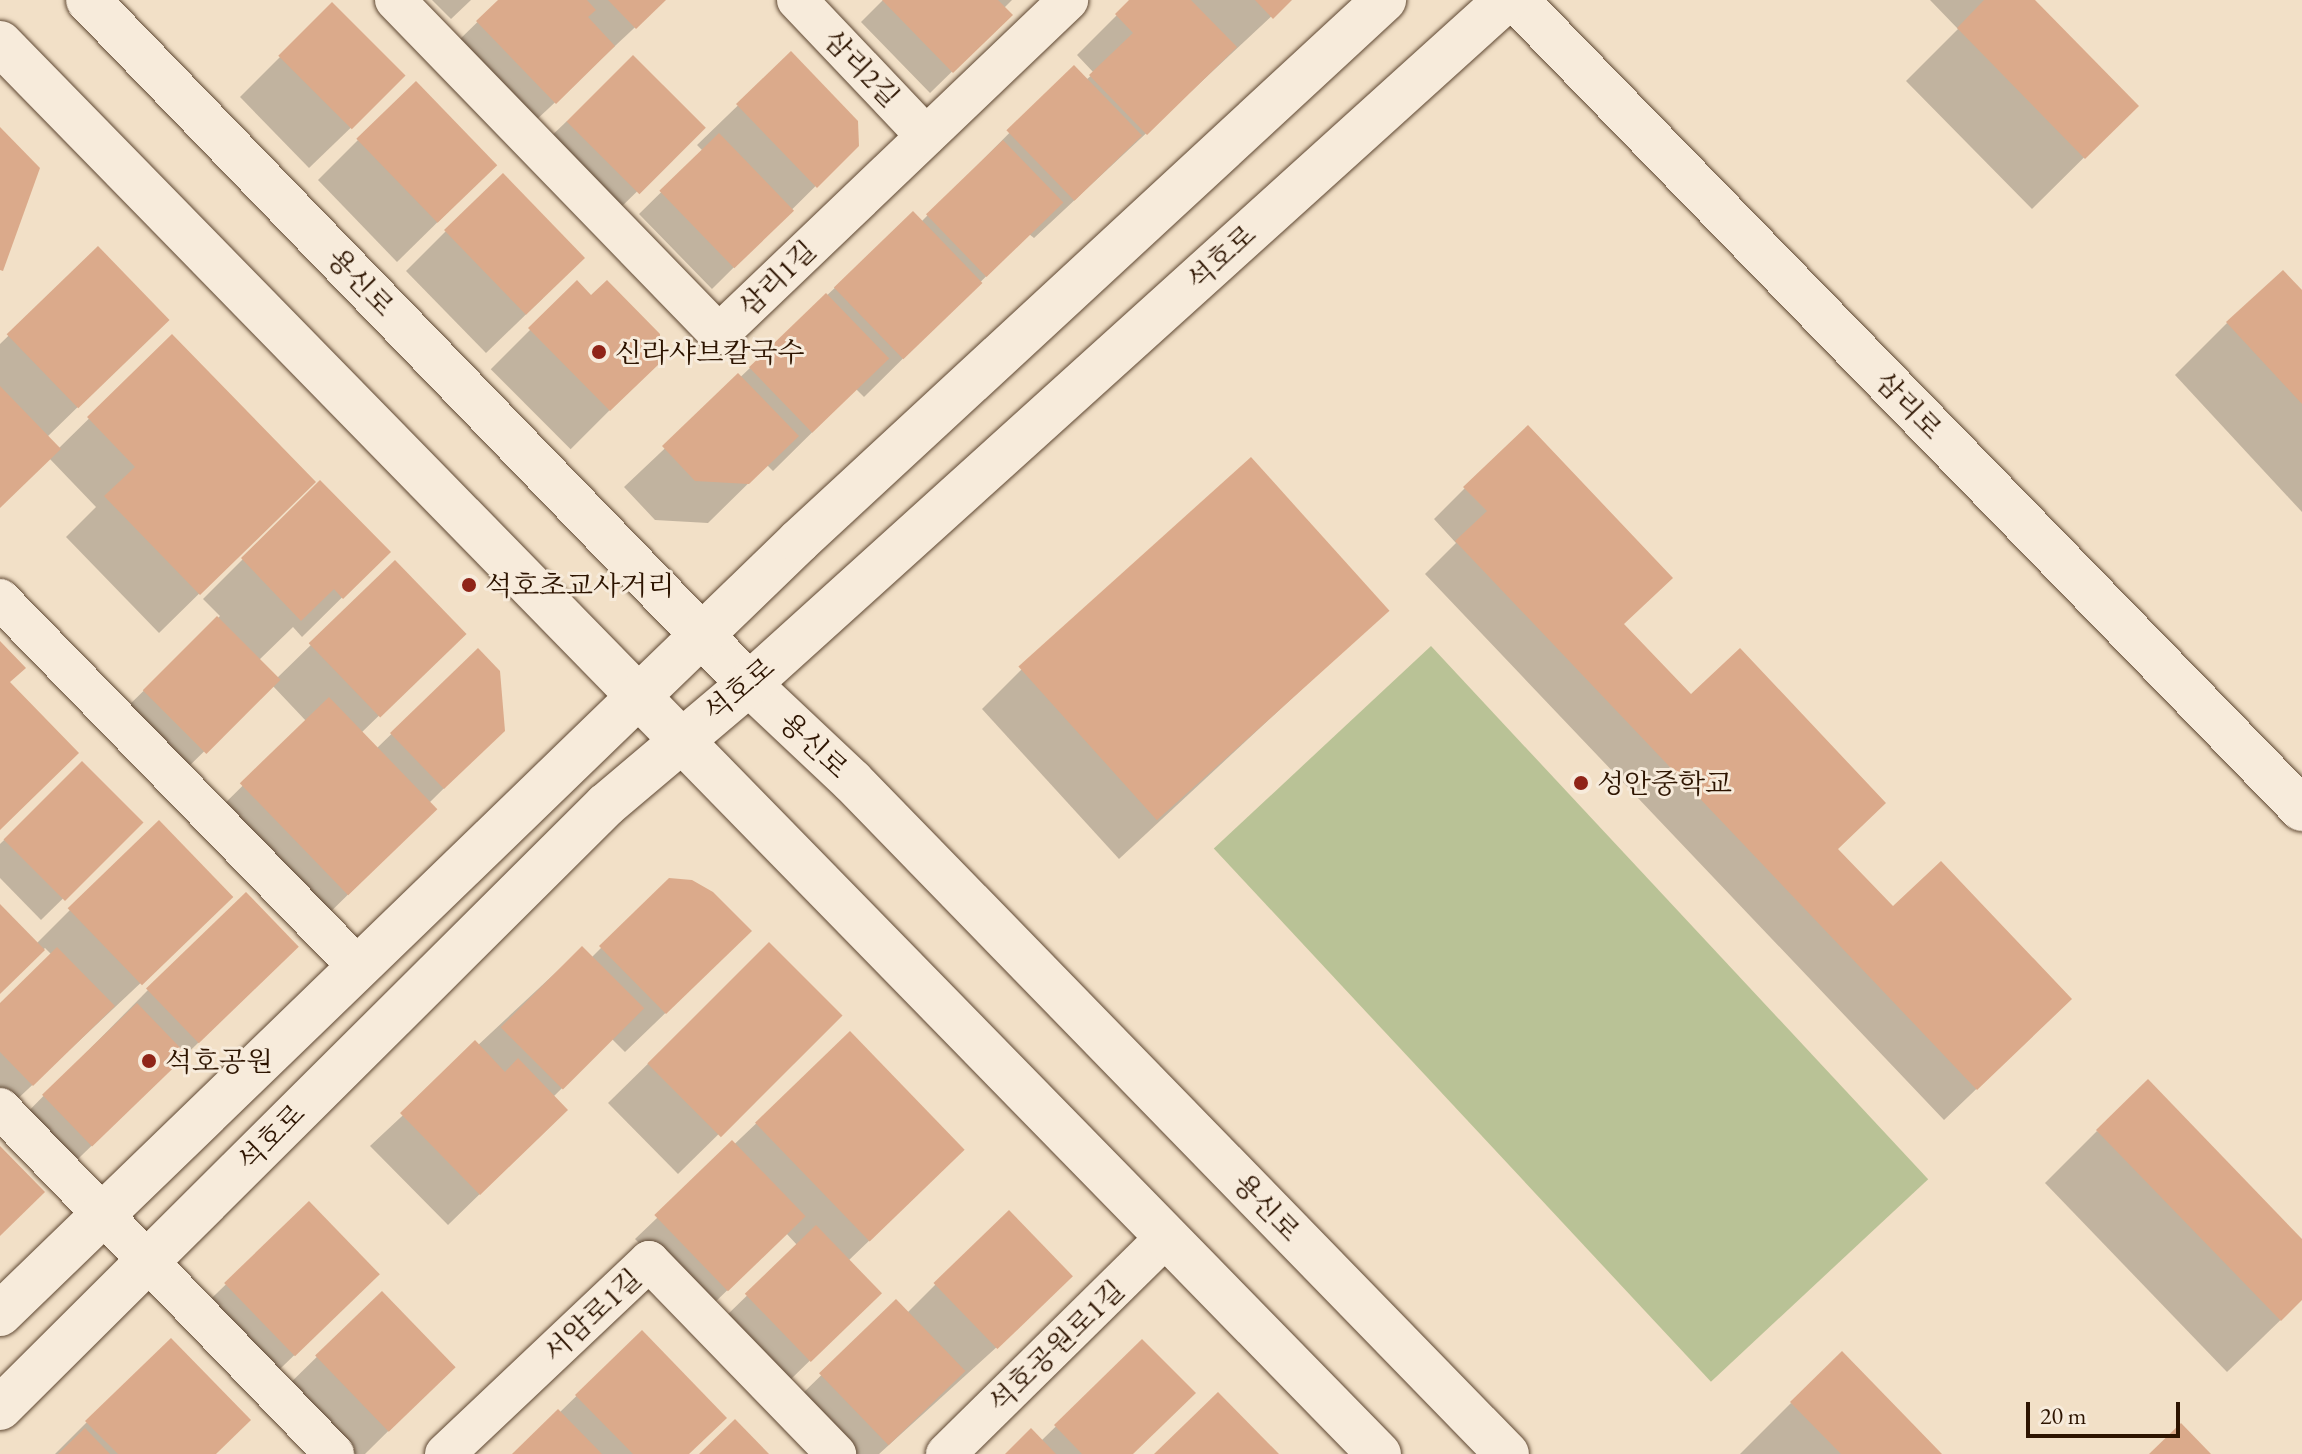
<!DOCTYPE html>
<meta charset="utf-8">
<style>
body{margin:0}
#map{position:relative;width:2302px;height:1454px;overflow:hidden;background:#f2e0c7;font-family:"EB Garamond","Noto Serif KR",serif}
div>[style]{position:absolute}
[style*='--x']{left:calc(var(--x)*1px);top:calc(var(--y)*1px);width:calc(var(--w)*1px);rotate:calc(var(--a)*1deg)}
.green>*{inset:0;background:#b9c296;transform-origin:0 0}
.shadow>*{inset:0;background:#0003;transform-origin:0 0}
.building>*{inset:0;background:#dbaa8b;transform-origin:0 0}
.roads{filter:drop-shadow(0 0 2px #5e4732) drop-shadow(0 0 2px #5e4732)}
.minor>*{height:40px;margin:-20px;padding:0 20px;transform-origin:20px;border-radius:20px;background:#f7ebdb}
.tertiary>*{height:44px;margin:-22px;padding:0 22px;transform-origin:22px;border-radius:22px;background:#f7ebdb}
.secondary>*{height:44px;margin:-22px;padding:0 22px;transform-origin:22px;border-radius:22px;background:#f7ebdb}
.dots>*{width:22px;height:22px;translate:-50% -50%;box-sizing:border-box;border:4px solid #f7ebdb;border-radius:50%}
span{translate:-50% -50%;white-space:nowrap;text-align:center;line-height:1.15;-webkit-text-stroke:6px #f7ebdb;paint-order:stroke}
.street-label{font-size:28px;color:#2d1400}
.poi-label{font-size:28px;color:#2d1400}
.left{translate:0 -50%;text-align:left}
.scale{position:absolute;left:2026px;top:1402px;width:154px;height:36px;box-sizing:border-box;border:4px solid #2d1400;border-top:0;padding-left:10px;font-size:24px;line-height:28px;white-space:nowrap;color:#2d1400;-webkit-text-stroke:6px #f7ebdb;paint-order:stroke}
</style>
<div id="map">
<div class="green">
<i style="left:1431px;top:646px;width:729px;height:297px;rotate:47deg"></i>
</div>
<div class="shadow">
<i style="clip-path:polygon(432px 0,471px 0,451px 19px)"></i>
<i style="clip-path:polygon(500px 0,664px 0,533px 123px,456px 43px)"></i>
<i style="clip-path:polygon(883px 0,1012px 0,1004px 8px,1010px 15px,930px 93px,861px 22px)"></i>
<i style="clip-path:polygon(1132px 0,1289px 0,1034px 238px,1029px 234px,864px 397px,856px 389px,773px 471px,767px 465px,708px 523px,655px 520px,624px 487px,913px 214px,921px 222px,1074px 68px,1086px 80px,1094px 73px,1077px 55px)"></i>
<i style="clip-path:polygon(1930px 0,2032px 0,2136px 106px,2032px 209px,1906px 81px,1958px 29px)"></i>
<i style="clip-path:polygon(332px 5px,363px 116px,309px 168px,240px 97px)"></i>
<i style="clip-path:polygon(791px 54px,857px 145px,712px 289px,639px 214px,703px 151px,697px 145px)"></i>
<i style="clip-path:polygon(567px 121px,702px 128px,614px 214px,545px 142px)"></i>
<i style="clip-path:polygon(358px 140px,456px 204px,397px 262px,318px 180px)"></i>
<i style="clip-path:polygon(446px 231px,543px 298px,486px 353px,406px 271px)"></i>
<i style="clip-path:polygon(98px 249px,127px 359px,47px 437px,58px 449px,172px 337px,273px 521px,159px 633px,66px 537px,96px 507px,49px 458px,0 506px,0 344px)"></i>
<i style="left:577px;top:283px;width:113px;height:122px;rotate:45deg"></i>
<i style="clip-path:polygon(2302px 293px,2302px 512px,2175px 375px,2227px 323px)"></i>
<i style="clip-path:polygon(1465px 488px,1622px 625px,1893px 909px,2038px 1030px,1944px 1120px,1425px 574px,1456px 543px,1434px 519px)"></i>
<i style="clip-path:polygon(388px 552px,302px 637px,293px 627px,258px 661px,276px 679px,395px 563px,423px 673px,361px 733px,376px 749px,478px 650px,503px 730px,429px 803px,435px 809px,309px 933px,203px 825px,307px 722px,272px 685px,182px 773px,122px 712px,220px 616px,203px 599px,243px 559px)"></i>
<i style="clip-path:polygon(1388px 609px,1119px 859px,982px 709px,1022px 669px)"></i>
<i style="clip-path:polygon(82px 764px,140px 823px,41px 920px,0 878px,0 844px)"></i>
<i style="clip-path:polygon(669px 880px,709px 971px,625px 1052px,612px 1039px,553px 1097px,534px 1141px,448px 1225px,370px 1146px,582px 948px,591px 958px)"></i>
<i style="clip-path:polygon(0 907px,36px 944px,70px 910px,199px 928px,10px 1106px,0 1095px,0 1005px,52px 955px,45px 948px,0 992px)"></i>
<i style="clip-path:polygon(769px 945px,799px 1055px,678px 1174px,608px 1103px)"></i>
<i style="clip-path:polygon(257px 986px,51px 1185px,4px 1136px,148px 990px)"></i>
<i style="clip-path:polygon(850px 1034px,923px 1189px,848px 1261px,879px 1293px,789px 1381px,725px 1317px,798px 1246px,786px 1233px,706px 1311px,635px 1239px)"></i>
<i style="clip-path:polygon(2097px 1131px,2302px 1242px,2302px 1299px,2227px 1372px,2045px 1183px)"></i>
<i style="clip-path:polygon(309px 1204px,337px 1314px,254px 1394px,185px 1324px)"></i>
<i style="clip-path:polygon(936px 1284px,1031px 1316px,879px 1454px,854px 1454px,799px 1397px,896px 1302px,907px 1313px)"></i>
<i style="clip-path:polygon(382px 1293px,453px 1367px,365px 1454px,333px 1454px,277px 1396px)"></i>
<i style="clip-path:polygon(641px 1333px,687px 1454px,515px 1454px,559px 1413px)"></i>
<i style="clip-path:polygon(1142px 1342px,1131px 1454px,1008px 1454px,1041px 1441px)"></i>
<i style="clip-path:polygon(1791px 1403px,1939px 1454px,1740px 1454px)"></i>
<i style="clip-path:polygon(87px 1422px,214px 1454px,55px 1454px)"></i>
</div>
<div class="building">
<i style="clip-path:polygon(498px 0,587px 0,596px 10px,588px 17px,615px 46px,556px 104px,476px 21px)"></i>
<i style="clip-path:polygon(608px 0,666px 0,636px 29px)"></i>
<i style="clip-path:polygon(882px 0,998px 0,1013px 15px,953px 73px)"></i>
<i style="clip-path:polygon(1129px 0,1191px 0,1237px 47px,1147px 135px,1089px 75px,1133px 33px,1115px 14px)"></i>
<i style="clip-path:polygon(1255px 0,1292px 0,1273px 19px)"></i>
<i style="clip-path:polygon(1984px 0,2035px 0,2139px 106px,2085px 159px,1957px 28px)"></i>
<i style="left:332px;top:2px;width:104px;height:76px;rotate:45deg"></i>
<i style="clip-path:polygon(791px 51px,858px 121px,859px 146px,817px 188px,736px 104px)"></i>
<i style="left:633px;top:55px;width:103px;height:94px;rotate:45deg"></i>
<i style="left:1074px;top:65px;width:98px;height:94px;rotate:46deg"></i>
<i style="left:416px;top:81px;width:117px;height:83px;rotate:46deg"></i>
<i style="clip-path:polygon(0 127px,40px 168px,3px 271px,0 270px)"></i>
<i style="left:719px;top:133px;width:108px;height:83px;rotate:46deg"></i>
<i style="left:1003px;top:140px;width:87px;height:107px;rotate:46deg"></i>
<i style="left:503px;top:173px;width:118px;height:82px;rotate:46deg"></i>
<i style="left:913px;top:211px;width:100px;height:110px;rotate:46deg"></i>
<i style="left:98px;top:246px;width:103px;height:127px;rotate:46deg"></i>
<i style="clip-path:polygon(2283px 270px,2302px 290px,2302px 404px,2226px 322px)"></i>
<i style="clip-path:polygon(577px 280px,591px 295px,607px 280px,660px 334px,659px 364px,610px 411px,528px 328px)"></i>
<i style="left:826px;top:293px;width:91px;height:107px;rotate:46deg"></i>
<i style="clip-path:polygon(172px 334px,316px 482px,200px 595px,104px 496px,135px 467px,87px 417px)"></i>
<i style="clip-path:polygon(738px 373px,799px 436px,749px 484px,695px 481px,662px 446px)"></i>
<i style="clip-path:polygon(0 386px,61px 449px,0 508px)"></i>
<i style="clip-path:polygon(1528px 425px,1673px 578px,1624px 624px,1691px 694px,1740px 648px,1886px 803px,1838px 849px,1893px 906px,1941px 861px,2072px 999px,1977px 1090px,1455px 541px,1487px 511px,1463px 487px)"></i>
<i style="left:1251px;top:457px;width:207px;height:313px;rotate:48deg"></i>
<i style="clip-path:polygon(320px 480px,391px 552px,343px 599px,334px 589px,301px 621px,241px 558px)"></i>
<i style="left:395px;top:560px;width:103px;height:120px;rotate:46deg"></i>
<i style="left:217px;top:616px;width:90px;height:105px;rotate:45deg"></i>
<i style="clip-path:polygon(0 641px,26px 668px,10px 682px,79px 753px,0 830px)"></i>
<i style="clip-path:polygon(478px 648px,500px 671px,505px 731px,444px 789px,390px 733px)"></i>
<i style="left:329px;top:697px;width:156px;height:124px;rotate:46deg"></i>
<i style="left:82px;top:761px;width:87px;height:111px;rotate:45deg"></i>
<i style="left:159px;top:820px;width:107px;height:127px;rotate:46deg"></i>
<i style="clip-path:polygon(669px 878px,692px 880px,713px 892px,752px 931px,666px 1014px,599px 946px)"></i>
<i style="left:246px;top:892px;width:76px;height:139px;rotate:46deg"></i>
<i style="clip-path:polygon(0 904px,45px 950px,0 994px)"></i>
<i style="left:769px;top:942px;width:104px;height:172px;rotate:45deg"></i>
<i style="left:582px;top:946px;width:88px;height:115px;rotate:45deg"></i>
<i style="clip-path:polygon(57px 947px,115px 1006px,33px 1086px,0 1052px,0 1003px)"></i>
<i style="left:137px;top:1003px;width:72px;height:132px;rotate:46deg"></i>
<i style="left:850px;top:1031px;width:165px;height:132px;rotate:46deg"></i>
<i style="clip-path:polygon(475px 1040px,505px 1072px,518px 1058px,568px 1110px,480px 1195px,400px 1113px)"></i>
<i style="clip-path:polygon(2148px 1079px,2302px 1239px,2302px 1300px,2281px 1321px,2096px 1130px)"></i>
<i style="left:732px;top:1140px;width:106px;height:108px;rotate:46deg"></i>
<i style="clip-path:polygon(0 1146px,45px 1192px,0 1236px)"></i>
<i style="left:309px;top:1201px;width:102px;height:118px;rotate:46deg"></i>
<i style="left:1009px;top:1210px;width:92px;height:105px;rotate:46deg"></i>
<i style="left:816px;top:1225px;width:95px;height:99px;rotate:46deg"></i>
<i style="left:382px;top:1291px;width:106px;height:93px;rotate:46deg"></i>
<i style="left:896px;top:1299px;width:100px;height:107px;rotate:46deg"></i>
<i style="clip-path:polygon(642px 1330px,727px 1418px,689px 1454px,633px 1454px,575px 1395px)"></i>
<i style="clip-path:polygon(171px 1338px,251px 1420px,216px 1454px,118px 1454px,85px 1421px)"></i>
<i style="clip-path:polygon(1142px 1339px,1196px 1393px,1133px 1454px,1082px 1454px,1054px 1425px)"></i>
<i style="clip-path:polygon(1842px 1351px,1942px 1454px,1841px 1454px,1790px 1402px)"></i>
<i style="clip-path:polygon(1218px 1392px,1279px 1454px,1154px 1454px)"></i>
<i style="clip-path:polygon(558px 1409px,602px 1454px,512px 1454px)"></i>
<i style="clip-path:polygon(735px 1419px,769px 1454px,699px 1454px)"></i>
<i style="clip-path:polygon(2181px 1423px,2211px 1454px,2149px 1454px)"></i>
<i style="clip-path:polygon(85px 1428px,110px 1454px,58px 1454px)"></i>
<i style="clip-path:polygon(1031px 1428px,1056px 1454px,1005px 1454px)"></i>
</div>
<div class="roads">
<div class="minor">
<i style="--x:395;--y:0;--w:465;--a:45.9"></i>
<i style="--x:719;--y:334;--w:483;--a:-43.7"></i>
<i style="--x:797;--y:0;--w:187;--a:46.5"></i>
<i style="--x:0;--y:599;--w:512;--a:45.79"></i>
<i style="--x:0;--y:1108;--w:481;--a:46"></i>
<i style="--x:445;--y:1454;--w:281;--a:-43.4"></i>
<i style="--x:649;--y:1261;--w:269;--a:45.9"></i>
<i style="--x:946;--y:1454;--w:309;--a:-44.6"></i>
</div>
<div class="tertiary">
<i style="--x:1516;--y:0;--w:1128;--a:45.83"></i>
</div>
<div class="secondary">
<i style="--x:88;--y:0;--w:951;--a:45.98"></i>
<i style="--x:749;--y:684;--w:141;--a:43.3"></i>
<i style="--x:852;--y:781;--w:939;--a:45.78"></i>
<i style="--x:0;--y:43;--w:1973;--a:45.66"></i>
<i style="--x:0;--y:1314;--w:1112;--a:-44.05"></i>
<i style="--x:799;--y:541;--w:797;--a:-42.76"></i>
<i style="--x:0;--y:1408;--w:855;--a:-44.86"></i>
<i style="--x:606;--y:805;--w:187;--a:-40.2"></i>
<i style="--x:749;--y:684;--w:1020;--a:-42.1"></i>
</div>
</div>
<div class="dots">
<i style="left:599px;top:352px;background:#8f2418"></i>
<i style="left:469px;top:585px;background:#8f2418"></i>
<i style="left:1581px;top:783px;background:#8f2418"></i>
<i style="left:149px;top:1061px;background:#8f2418"></i>
</div>
<div class="street-label">
<span style="left:862px;top:68px;rotate:46deg">삼리2길</span>
<span style="left:1221px;top:257px;rotate:-42deg">석호로</span>
<span style="left:777px;top:278px;rotate:-44deg">삼리1길</span>
<span style="left:361px;top:282px;rotate:46deg">용신로</span>
<span style="left:1909px;top:405px;rotate:46deg">삼리로</span>
<span style="left:739px;top:689px;rotate:-40deg">석호로</span>
<span style="left:814px;top:745px;rotate:43deg">용신로</span>
<span style="left:271px;top:1137px;rotate:-45deg">석호로</span>
<span style="left:1267px;top:1207px;rotate:46deg">용신로</span>
<span style="left:592px;top:1315px;rotate:-43deg">서암로1길</span>
<span style="left:1056px;top:1346px;rotate:-44deg">석호공원로1길</span>
</div>
<div class="poi-label">
<span class="left" style="left:615px;top:352px">신라샤브칼국수</span>
<span class="left" style="left:485px;top:585px">석호초교사거리</span>
<span class="left" style="left:1597px;top:783px">성안중학교</span>
<span class="left" style="left:165px;top:1061px">석호공원</span>
</div>
<div class="scale">20 m</div>
</div>
